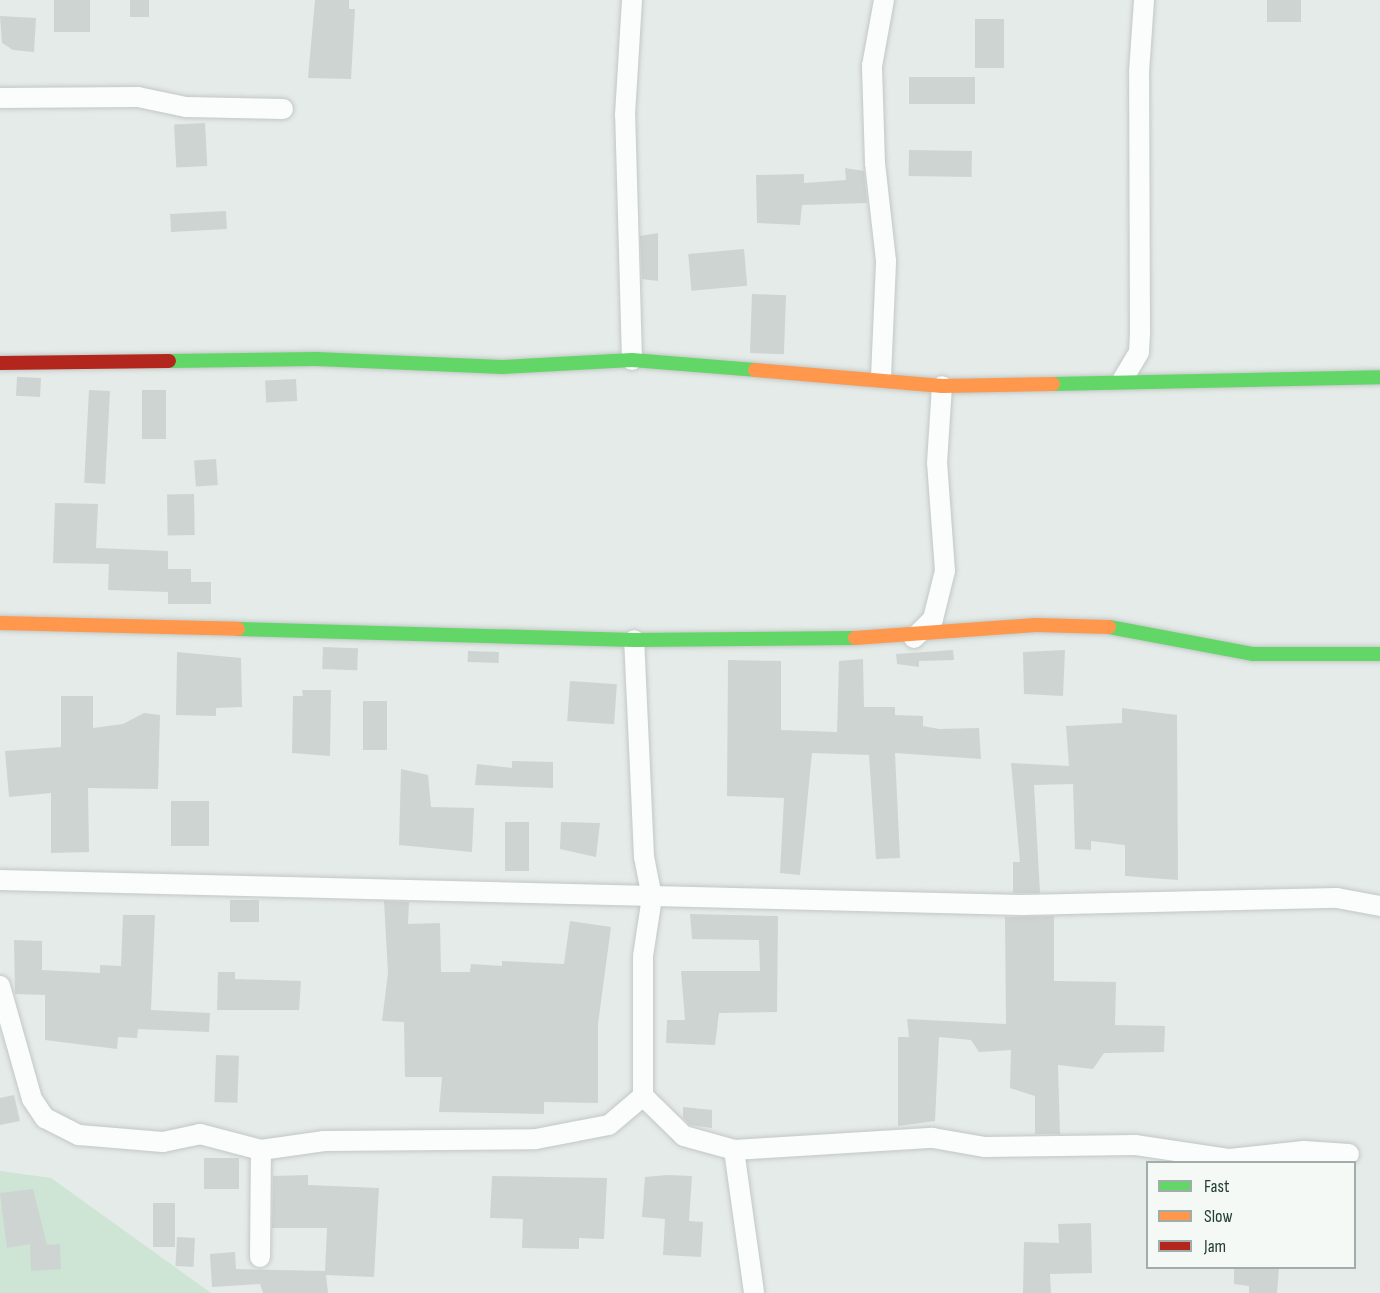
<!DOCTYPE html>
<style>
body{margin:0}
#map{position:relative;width:1380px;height:1293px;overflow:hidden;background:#e5ebe8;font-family:"Sofia Sans Condensed",sans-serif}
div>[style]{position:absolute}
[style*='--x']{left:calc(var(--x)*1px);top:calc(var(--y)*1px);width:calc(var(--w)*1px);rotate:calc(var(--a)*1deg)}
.green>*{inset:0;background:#cee4d4}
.building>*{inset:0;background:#ced4d1;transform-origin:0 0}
.roads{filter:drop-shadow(0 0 2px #c2c8c5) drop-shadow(0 0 2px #c2c8c5)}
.street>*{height:20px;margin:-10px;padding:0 10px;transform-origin:10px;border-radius:10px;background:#fbfcfc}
.fast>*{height:14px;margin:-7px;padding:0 7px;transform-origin:7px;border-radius:7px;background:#63d668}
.slow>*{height:14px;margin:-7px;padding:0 7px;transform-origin:7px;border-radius:7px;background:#ff974d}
.jam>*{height:14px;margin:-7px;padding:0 7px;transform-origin:7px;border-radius:7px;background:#b3261e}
span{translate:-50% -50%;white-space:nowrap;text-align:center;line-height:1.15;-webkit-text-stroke:5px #f4f9f6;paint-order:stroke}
.legend{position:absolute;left:1146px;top:1161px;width:210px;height:108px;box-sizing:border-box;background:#f4f9f6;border:2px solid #a0aea9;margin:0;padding:8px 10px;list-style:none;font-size:18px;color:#233e35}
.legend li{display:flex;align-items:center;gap:12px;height:30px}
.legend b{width:30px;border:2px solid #a0aea9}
</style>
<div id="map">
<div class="green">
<i style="clip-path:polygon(0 1171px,51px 1178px,211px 1293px,0 1293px)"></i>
</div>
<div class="building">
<i style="left:54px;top:0;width:36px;height:32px"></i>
<i style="left:130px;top:0;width:19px;height:17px"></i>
<i style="clip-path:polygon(315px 0,349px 0,349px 9px,355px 9px,351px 79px,308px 78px)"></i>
<i style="left:1267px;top:0;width:34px;height:22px"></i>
<i style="clip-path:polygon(0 16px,36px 18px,34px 52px,13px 50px,2px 43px)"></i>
<i style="left:975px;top:19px;width:29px;height:49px"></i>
<i style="left:975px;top:77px;width:27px;height:66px;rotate:90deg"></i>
<i style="left:205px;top:123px;width:43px;height:31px;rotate:87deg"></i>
<i style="left:909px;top:150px;width:63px;height:26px;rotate:1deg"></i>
<i style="clip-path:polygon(845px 168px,864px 171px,867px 203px,802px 205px,800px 225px,757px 223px,756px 175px,804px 174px,804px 183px,846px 180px)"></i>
<i style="left:226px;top:211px;width:18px;height:56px;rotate:87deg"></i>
<i style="clip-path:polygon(658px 233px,658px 281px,642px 279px,640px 236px)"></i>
<i style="left:744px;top:249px;width:37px;height:56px;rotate:85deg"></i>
<i style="left:752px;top:294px;width:34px;height:59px;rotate:2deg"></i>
<i style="left:41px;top:378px;width:19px;height:24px;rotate:93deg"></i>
<i style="left:296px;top:379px;width:22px;height:31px;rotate:87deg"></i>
<i style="left:89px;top:390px;width:21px;height:93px;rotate:3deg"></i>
<i style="left:142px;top:390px;width:24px;height:49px"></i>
<i style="left:216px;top:459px;width:26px;height:22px;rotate:86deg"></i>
<i style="left:194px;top:494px;width:41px;height:27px;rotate:89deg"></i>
<i style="clip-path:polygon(55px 503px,98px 504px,96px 548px,168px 551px,168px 569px,191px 569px,191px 582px,211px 582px,211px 604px,168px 604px,168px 592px,108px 590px,109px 564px,53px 563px)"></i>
<i style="left:323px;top:647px;width:35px;height:22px;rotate:2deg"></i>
<i style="clip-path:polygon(953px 650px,954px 660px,919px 661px,919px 667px,897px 664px,896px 654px)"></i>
<i style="clip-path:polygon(1065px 650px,1063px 696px,1024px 694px,1023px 652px)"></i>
<i style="left:468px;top:651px;width:31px;height:11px;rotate:2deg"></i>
<i style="clip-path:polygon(177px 652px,241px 658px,242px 707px,216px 708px,216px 716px,176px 715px)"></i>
<i style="clip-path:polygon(863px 659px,864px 707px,895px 707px,895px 715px,923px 716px,923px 726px,939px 729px,979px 728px,981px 759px,895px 753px,900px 858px,876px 859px,869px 755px,812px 753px,800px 875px,780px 873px,784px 798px,727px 796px,728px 660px,781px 661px,781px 730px,837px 732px,839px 661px)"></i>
<i style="left:570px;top:681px;width:47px;height:40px;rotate:4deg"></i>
<i style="clip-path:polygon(302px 690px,331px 690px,330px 756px,292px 753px,293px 696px,303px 696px)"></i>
<i style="clip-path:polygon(61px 696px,93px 696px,93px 728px,123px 724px,144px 713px,160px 715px,158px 789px,88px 788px,89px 852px,51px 853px,51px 793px,9px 797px,5px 751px,61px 747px)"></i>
<i style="left:363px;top:701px;width:24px;height:49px"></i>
<i style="clip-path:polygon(1122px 708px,1177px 715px,1178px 880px,1125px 876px,1125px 845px,1091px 841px,1091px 850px,1075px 849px,1073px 784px,1034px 785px,1040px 893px,1013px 893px,1013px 862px,1020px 862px,1011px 763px,1069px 766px,1066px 726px,1122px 723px)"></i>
<i style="clip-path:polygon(512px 761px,553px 762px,553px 788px,475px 785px,477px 764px,512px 768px)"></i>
<i style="clip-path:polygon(401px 769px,428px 775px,431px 807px,474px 808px,472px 852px,399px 845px)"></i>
<i style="left:171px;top:801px;width:38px;height:45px"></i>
<i style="left:505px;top:822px;width:24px;height:49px"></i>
<i style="clip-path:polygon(561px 822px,600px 823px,596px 857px,560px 849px)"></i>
<i style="left:259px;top:900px;width:22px;height:29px;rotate:90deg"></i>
<i style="clip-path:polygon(384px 901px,409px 902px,408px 924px,440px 923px,441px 972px,470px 972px,471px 964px,502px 966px,502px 961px,564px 964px,570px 921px,611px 927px,598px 1024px,598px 1103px,544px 1102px,544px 1114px,439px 1112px,442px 1077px,405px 1077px,404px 1022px,382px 1021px,388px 973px)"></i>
<i style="clip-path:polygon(690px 914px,778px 916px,777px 1012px,719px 1013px,715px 1045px,666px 1043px,667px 1020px,685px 1020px,681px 971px,760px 971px,759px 940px,692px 939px)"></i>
<i style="clip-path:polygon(123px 915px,155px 915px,151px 1010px,210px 1013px,209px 1032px,138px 1029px,137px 1038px,118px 1037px,117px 1049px,45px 1040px,45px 995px,15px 994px,14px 940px,42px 941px,42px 970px,100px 973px,100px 965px,121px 966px)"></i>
<i style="clip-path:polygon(1054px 916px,1054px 981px,1116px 982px,1115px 1025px,1165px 1026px,1164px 1052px,1104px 1053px,1093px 1069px,1058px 1065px,1060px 1134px,1035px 1134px,1035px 1096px,1010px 1088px,1011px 1050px,979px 1052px,971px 1040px,939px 1037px,935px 1121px,898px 1126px,898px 1037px,909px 1037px,907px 1019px,1006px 1024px,1005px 917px)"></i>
<i style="clip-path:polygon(218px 972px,235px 972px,235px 979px,301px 981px,299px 1010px,217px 1010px)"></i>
<i style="left:216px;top:1055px;width:23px;height:47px;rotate:2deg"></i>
<i style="clip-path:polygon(14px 1095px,20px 1121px,0 1125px,0 1098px)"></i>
<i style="clip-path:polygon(683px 1107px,712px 1110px,712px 1128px,690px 1125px,683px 1118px)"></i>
<i style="left:239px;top:1158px;width:31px;height:35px;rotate:90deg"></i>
<i style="clip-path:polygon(308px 1175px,308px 1185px,379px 1188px,374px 1277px,326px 1275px,328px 1293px,263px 1293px,260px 1284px,212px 1287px,210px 1254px,235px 1252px,236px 1269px,325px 1271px,327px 1228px,272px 1228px,273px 1176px)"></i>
<i style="clip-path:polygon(667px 1175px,692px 1176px,689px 1221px,703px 1222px,701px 1257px,663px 1255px,665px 1219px,642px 1217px,645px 1177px)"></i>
<i style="clip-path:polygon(492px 1176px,607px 1178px,604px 1239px,579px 1238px,579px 1249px,522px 1248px,523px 1219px,490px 1218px)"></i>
<i style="clip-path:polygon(33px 1189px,47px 1245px,60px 1244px,61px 1269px,31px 1271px,30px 1244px,7px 1248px,0 1193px)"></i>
<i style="left:153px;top:1203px;width:22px;height:44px"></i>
<i style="clip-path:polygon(1091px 1223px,1092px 1273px,1050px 1274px,1051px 1293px,1023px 1293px,1024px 1242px,1059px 1243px,1058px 1224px)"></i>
<i style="left:177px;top:1237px;width:18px;height:29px;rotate:3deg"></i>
<i style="clip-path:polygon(1234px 1268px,1279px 1268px,1277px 1293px,1249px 1293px,1249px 1286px,1234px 1284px)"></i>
</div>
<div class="roads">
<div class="street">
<i style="--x:0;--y:98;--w:138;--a:-0.4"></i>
<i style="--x:138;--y:97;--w:49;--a:11.8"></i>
<i style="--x:186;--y:107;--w:97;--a:1.2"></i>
<i style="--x:632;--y:360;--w:245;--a:-91.6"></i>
<i style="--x:625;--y:115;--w:115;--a:-86.5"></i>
<i style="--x:881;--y:377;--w:116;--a:-87.5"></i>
<i style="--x:886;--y:261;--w:99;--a:-96.4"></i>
<i style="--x:875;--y:163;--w:97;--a:-91.8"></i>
<i style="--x:872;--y:66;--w:67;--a:-79.7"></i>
<i style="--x:1123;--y:379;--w:31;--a:-59"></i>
<i style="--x:1139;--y:352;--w:18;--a:-87"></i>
<i style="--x:1140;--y:334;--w:262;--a:-90.2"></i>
<i style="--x:1139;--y:72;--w:72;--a:-86"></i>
<i style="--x:914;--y:638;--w:27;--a:-45"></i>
<i style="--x:933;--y:619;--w:49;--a:-76"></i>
<i style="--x:945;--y:571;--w:108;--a:-94.2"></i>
<i style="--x:937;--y:463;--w:77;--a:-86.3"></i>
<i style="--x:0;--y:880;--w:1023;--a:1.4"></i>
<i style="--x:1023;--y:905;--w:314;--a:-1.3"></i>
<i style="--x:1337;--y:898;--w:44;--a:10.5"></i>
<i style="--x:0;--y:986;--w:117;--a:74.2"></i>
<i style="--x:32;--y:1099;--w:23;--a:56"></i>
<i style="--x:45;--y:1118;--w:38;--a:27"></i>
<i style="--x:79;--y:1135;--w:84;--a:4.8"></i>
<i style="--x:163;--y:1142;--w:38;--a:-12"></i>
<i style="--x:200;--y:1134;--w:63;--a:14.7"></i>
<i style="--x:261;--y:1150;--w:64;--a:-8.1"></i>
<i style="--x:324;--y:1141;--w:212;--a:-0.5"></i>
<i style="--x:536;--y:1139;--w:74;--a:-10.9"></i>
<i style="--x:609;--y:1125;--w:45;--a:-40.5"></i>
<i style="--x:643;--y:1096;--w:140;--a:-90"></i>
<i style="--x:643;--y:956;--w:60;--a:-81.3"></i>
<i style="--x:652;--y:897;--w:41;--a:-101.3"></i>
<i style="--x:644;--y:857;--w:217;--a:-92.6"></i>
<i style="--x:643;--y:1096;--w:57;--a:44.3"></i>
<i style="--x:684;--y:1136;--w:52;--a:15.6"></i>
<i style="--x:734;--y:1150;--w:199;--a:-3.5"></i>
<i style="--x:933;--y:1138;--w:53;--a:9.8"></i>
<i style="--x:985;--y:1147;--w:150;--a:-0.8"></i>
<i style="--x:1135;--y:1145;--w:96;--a:8.4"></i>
<i style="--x:1230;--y:1159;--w:74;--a:-6.2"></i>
<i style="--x:1304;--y:1151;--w:45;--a:3.8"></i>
<i style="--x:734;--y:1150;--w:144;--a:82"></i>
<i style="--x:260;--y:1257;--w:107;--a:-89.5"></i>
</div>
<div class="fast">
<i style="--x:169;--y:361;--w:147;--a:-0.8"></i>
<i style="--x:316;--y:359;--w:186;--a:2.5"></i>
<i style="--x:502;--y:367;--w:130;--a:-3.1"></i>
<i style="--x:632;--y:360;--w:123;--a:4.6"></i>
<i style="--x:1053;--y:384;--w:327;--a:-1.2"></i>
<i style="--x:1109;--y:627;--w:147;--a:10.6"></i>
<i style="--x:1253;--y:654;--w:127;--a:0"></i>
<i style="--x:238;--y:629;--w:396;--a:1.6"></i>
<i style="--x:634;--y:640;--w:221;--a:-0.5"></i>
</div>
<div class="slow">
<i style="--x:755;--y:370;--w:188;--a:4.9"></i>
<i style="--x:942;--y:386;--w:111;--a:-1"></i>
<i style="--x:0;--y:623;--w:238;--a:1.4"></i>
<i style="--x:855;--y:638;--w:181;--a:-4.1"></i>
<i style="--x:1036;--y:625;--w:73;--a:1.6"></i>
</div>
<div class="jam">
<i style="--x:0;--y:363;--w:169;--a:-0.7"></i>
</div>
</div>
<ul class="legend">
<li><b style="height:8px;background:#63d668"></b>Fast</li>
<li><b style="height:8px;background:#ff974d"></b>Slow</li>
<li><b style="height:8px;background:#b3261e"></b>Jam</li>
</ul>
</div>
